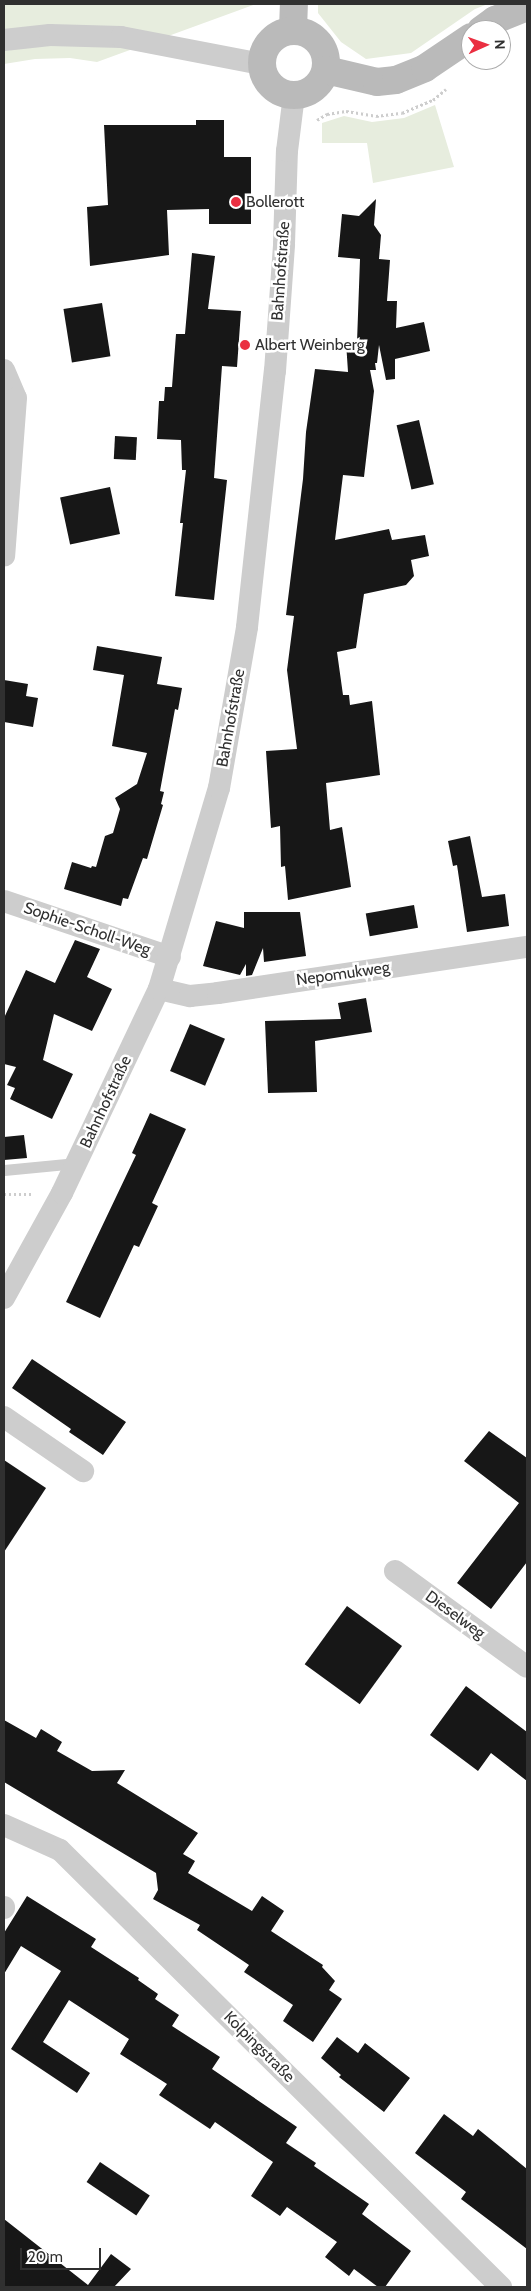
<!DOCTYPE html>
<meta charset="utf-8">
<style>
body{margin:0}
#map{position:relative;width:531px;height:2291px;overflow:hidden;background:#fff;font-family:Cabin,sans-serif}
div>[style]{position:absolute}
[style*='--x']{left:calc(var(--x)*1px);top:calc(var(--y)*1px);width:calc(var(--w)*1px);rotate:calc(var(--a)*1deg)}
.green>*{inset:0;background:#e7edde}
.building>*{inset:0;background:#171717;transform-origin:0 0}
.path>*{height:3px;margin-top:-1.5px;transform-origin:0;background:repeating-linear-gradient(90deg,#cdcdcd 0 2.5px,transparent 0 5px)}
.lane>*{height:11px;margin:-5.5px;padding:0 5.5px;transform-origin:5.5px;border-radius:5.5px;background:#cdcdcd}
.street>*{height:22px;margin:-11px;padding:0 11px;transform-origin:11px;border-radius:11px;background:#cdcdcd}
.secondary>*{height:28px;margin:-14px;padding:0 14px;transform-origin:14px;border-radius:14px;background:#bababa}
.secondary>.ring{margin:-14px;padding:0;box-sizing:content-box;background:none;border:28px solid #bababa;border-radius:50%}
.dots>*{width:14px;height:14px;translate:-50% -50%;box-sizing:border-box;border:2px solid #fff;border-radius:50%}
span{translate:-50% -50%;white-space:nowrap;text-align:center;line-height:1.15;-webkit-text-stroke:5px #fff;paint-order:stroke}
.poi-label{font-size:16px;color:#303030}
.left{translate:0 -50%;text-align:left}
.street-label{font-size:16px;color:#303030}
.frame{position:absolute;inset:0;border:5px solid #303030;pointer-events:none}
.north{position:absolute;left:461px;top:20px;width:50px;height:50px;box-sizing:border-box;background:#fff;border:1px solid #acacac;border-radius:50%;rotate:88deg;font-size:14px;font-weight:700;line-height:20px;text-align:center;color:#303030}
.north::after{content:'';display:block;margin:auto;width:18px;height:22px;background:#ea2f41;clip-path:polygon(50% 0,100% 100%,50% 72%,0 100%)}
.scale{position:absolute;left:20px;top:2248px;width:81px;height:22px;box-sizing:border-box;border:2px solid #303030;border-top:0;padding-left:6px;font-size:15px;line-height:18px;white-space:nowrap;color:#303030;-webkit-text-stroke:4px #fff;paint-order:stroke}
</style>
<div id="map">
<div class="green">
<i style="clip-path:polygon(4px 4px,256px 4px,97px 62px,70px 58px,35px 59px,4px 64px)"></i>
<i style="clip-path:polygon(318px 4px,488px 4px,475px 9px,411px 53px,366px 59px,341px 42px,318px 13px)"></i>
<i style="clip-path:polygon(435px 105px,454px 167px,373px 183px,367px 143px,322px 143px,322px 123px,344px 116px,372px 122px,404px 118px)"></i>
</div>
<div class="building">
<i style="clip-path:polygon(196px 120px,224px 120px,224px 157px,251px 157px,251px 224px,209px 224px,209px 209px,167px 210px,169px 255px,90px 266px,87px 207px,108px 205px,104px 125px,196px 125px)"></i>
<i style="clip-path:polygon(376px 199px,374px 225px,381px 235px,379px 259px,390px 260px,387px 301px,397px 301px,396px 328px,424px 322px,430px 351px,395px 359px,395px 379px,386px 380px,379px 345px,377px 363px,375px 363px,376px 370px,370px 370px,374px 391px,364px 477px,343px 475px,335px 540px,389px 529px,392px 540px,425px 535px,429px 556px,411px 560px,414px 576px,406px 585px,364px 594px,356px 648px,337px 652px,343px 695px,349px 695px,350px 705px,372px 701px,380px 775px,326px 783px,330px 830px,342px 827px,351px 887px,288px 900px,285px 866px,281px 867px,280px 826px,271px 828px,266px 751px,297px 749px,287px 670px,294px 616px,286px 615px,303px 479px,306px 432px,315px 369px,348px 372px,346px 342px,357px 342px,360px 259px,338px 257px,342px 214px,359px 216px)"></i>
<i style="clip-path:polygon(192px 253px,215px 256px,208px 309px,241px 311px,237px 367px,222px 366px,214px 478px,227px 480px,214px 600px,175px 596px,183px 523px,180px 523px,186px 470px,182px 470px,181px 440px,157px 439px,159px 401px,164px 401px,165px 387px,172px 387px,176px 334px,185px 334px)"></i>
<i style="left:102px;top:303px;width:54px;height:39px;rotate:81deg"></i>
<i style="left:419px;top:420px;width:66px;height:23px;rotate:77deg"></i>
<i style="left:115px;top:436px;width:22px;height:23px;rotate:3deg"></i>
<i style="left:110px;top:487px;width:48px;height:51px;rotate:78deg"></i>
<i style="clip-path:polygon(97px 646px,162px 657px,157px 684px,182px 688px,178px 710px,175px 709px,160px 791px,164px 792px,161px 804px,163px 805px,147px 859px,143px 858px,128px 899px,123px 898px,121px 906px,64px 889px,72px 862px,91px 868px,92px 866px,96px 867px,105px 836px,113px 833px,120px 809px,115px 798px,137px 784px,147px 753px,112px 746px,124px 675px,93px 670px)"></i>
<i style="clip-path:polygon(4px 680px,28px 684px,26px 696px,38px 698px,33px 727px,4px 722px)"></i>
<i style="clip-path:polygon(470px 836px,482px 897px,505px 894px,509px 926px,467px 932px,457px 865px,453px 866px,448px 841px)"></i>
<i style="left:414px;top:905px;width:23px;height:49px;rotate:80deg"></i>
<i style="clip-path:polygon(244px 912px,300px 912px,306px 956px,264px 962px,263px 948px,252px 975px,246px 976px,246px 964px,240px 975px,203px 966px,216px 921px,244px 928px)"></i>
<i style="clip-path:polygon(75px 940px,100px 949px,87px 977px,112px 989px,92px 1031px,54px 1014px,43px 1060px,73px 1074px,52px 1119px,10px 1099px,15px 1088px,7px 1085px,16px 1067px,4px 1064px,4px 1018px,26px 970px,55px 983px)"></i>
<i style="clip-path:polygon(366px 998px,372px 1032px,315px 1041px,317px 1092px,268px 1093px,265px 1021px,341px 1019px,338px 1003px)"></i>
<i style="left:190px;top:1024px;width:38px;height:51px;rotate:23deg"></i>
<i style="clip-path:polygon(150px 1113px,186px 1129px,152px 1203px,158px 1206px,139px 1247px,134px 1245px,100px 1318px,66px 1302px,136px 1155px,132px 1153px)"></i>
<i style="clip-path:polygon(24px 1135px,27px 1158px,4px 1160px,4px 1137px)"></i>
<i style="clip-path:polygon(32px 1359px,126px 1422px,103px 1455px,69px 1432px,71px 1429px,12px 1388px)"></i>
<i style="clip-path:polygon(489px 1431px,527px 1458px,527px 1562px,491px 1609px,457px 1583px,519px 1503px,464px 1461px)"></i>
<i style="clip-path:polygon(4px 1460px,46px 1488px,4px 1552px)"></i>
<i style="left:347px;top:1606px;width:68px;height:72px;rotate:36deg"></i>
<i style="clip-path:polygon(466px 1686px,527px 1732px,527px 1781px,491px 1753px,478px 1771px,430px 1735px)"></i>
<i style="clip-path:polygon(4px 1720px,36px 1738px,41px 1729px,62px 1742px,57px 1751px,92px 1771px,125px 1770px,117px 1783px,198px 1833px,183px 1854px,195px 1861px,188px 1873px,252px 1911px,262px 1896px,284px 1911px,271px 1931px,323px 1965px,322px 1967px,335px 1981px,329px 1990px,342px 1999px,313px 2042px,283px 2021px,293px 2005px,244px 1972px,249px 1965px,197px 1930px,200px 1925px,153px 1899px,158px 1890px,156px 1873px,4px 1782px)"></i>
<i style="clip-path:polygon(27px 1896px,96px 1939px,91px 1947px,139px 1978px,138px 1980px,158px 1994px,155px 1999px,179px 2015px,172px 2026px,220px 2057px,212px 2069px,297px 2127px,286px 2143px,316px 2163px,314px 2166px,369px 2204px,362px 2214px,411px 2251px,385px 2287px,378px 2287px,354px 2269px,349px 2276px,325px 2257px,337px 2242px,287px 2207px,280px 2216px,251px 2196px,273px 2162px,215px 2122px,210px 2129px,159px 2095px,167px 2084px,120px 2054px,129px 2039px,69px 2000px,43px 2042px,90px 2073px,77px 2093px,11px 2049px,61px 1971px,21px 1946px,4px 1974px,4px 1933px)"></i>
<i style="clip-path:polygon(337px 2037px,358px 2053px,365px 2043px,410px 2078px,384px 2112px,339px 2077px,341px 2075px,321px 2058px)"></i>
<i style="clip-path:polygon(444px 2114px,473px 2136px,478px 2129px,527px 2169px,527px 2249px,461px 2199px,466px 2192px,415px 2153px)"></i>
<i style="left:100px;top:2162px;width:60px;height:24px;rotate:34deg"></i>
<i style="clip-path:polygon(4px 2219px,88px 2285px,111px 2254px,131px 2269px,114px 2287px,4px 2287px)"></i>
</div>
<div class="path">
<i style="--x:317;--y:120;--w:12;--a:-31"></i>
<i style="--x:327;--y:114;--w:19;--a:-9"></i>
<i style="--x:346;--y:111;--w:30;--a:9"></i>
<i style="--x:376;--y:116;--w:26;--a:-7"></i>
<i style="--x:402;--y:113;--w:34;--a:-23"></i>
<i style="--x:433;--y:100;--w:17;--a:-40"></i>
<i style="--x:4;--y:1194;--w:29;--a:0"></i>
</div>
<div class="lane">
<i style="--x:4;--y:1170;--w:73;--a:-5.5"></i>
</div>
<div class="street">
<i style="--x:4;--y:40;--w:46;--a:-6.2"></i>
<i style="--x:50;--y:35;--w:71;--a:1.6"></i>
<i style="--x:121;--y:37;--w:143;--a:10.9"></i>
<i style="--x:4;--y:370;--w:30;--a:67"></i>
<i style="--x:16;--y:398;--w:158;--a:94.3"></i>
<i style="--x:4;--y:901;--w:175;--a:18.6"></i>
<i style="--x:159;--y:989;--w:32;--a:13"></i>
<i style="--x:190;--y:996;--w:28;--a:-6"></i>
<i style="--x:218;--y:993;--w:312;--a:-8.5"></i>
<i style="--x:4;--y:1298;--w:120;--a:-61.1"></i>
<i style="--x:62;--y:1193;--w:226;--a:-64.6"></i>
<i style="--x:159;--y:989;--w:210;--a:-73.4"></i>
<i style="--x:219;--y:788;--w:163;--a:-80.1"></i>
<i style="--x:247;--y:627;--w:258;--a:-83.8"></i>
<i style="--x:275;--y:371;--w:127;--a:-85.9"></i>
<i style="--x:284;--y:244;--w:93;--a:-88.2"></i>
<i style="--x:287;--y:151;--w:56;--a:-82.9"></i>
<i style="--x:4;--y:1417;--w:96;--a:34.4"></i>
<i style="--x:395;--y:1571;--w:163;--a:36"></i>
<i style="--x:4;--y:1825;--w:61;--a:24.1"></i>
<i style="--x:60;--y:1850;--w:621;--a:44.74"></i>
<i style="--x:4;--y:1908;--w:1;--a:-90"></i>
</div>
<div class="secondary">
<i style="--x:293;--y:30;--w:26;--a:-88"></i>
<i style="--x:481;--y:30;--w:17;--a:-36"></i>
<i style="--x:495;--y:20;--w:35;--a:-22"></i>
<i class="ring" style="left:262px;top:31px;width:36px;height:36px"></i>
<i style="--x:326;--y:70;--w:52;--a:13.2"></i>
<i style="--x:377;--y:82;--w:19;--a:-6"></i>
<i style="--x:396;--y:80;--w:31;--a:-22"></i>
<i style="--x:425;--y:68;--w:55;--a:-34"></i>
</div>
<div class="dots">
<i style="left:236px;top:202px;background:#ea2f41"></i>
<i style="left:245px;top:345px;background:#ea2f41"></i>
</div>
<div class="poi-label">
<span class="left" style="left:246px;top:202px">Bollerott</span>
<span class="left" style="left:255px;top:345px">Albert Weinberg</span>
</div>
<div class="street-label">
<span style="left:281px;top:271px;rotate:-86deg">Bahnhofstraße</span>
<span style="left:231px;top:718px;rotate:-80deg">Bahnhofstraße</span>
<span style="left:87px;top:929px;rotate:19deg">Sophie-Scholl-Weg</span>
<span style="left:343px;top:974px;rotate:-8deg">Nepomukweg</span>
<span style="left:106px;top:1102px;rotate:-65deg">Bahnhofstraße</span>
<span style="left:455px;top:1615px;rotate:36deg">Dieselweg</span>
<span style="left:259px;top:2047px;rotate:45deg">Kolpingstraße</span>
</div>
<div class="frame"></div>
<div class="north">N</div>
<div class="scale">20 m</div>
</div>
